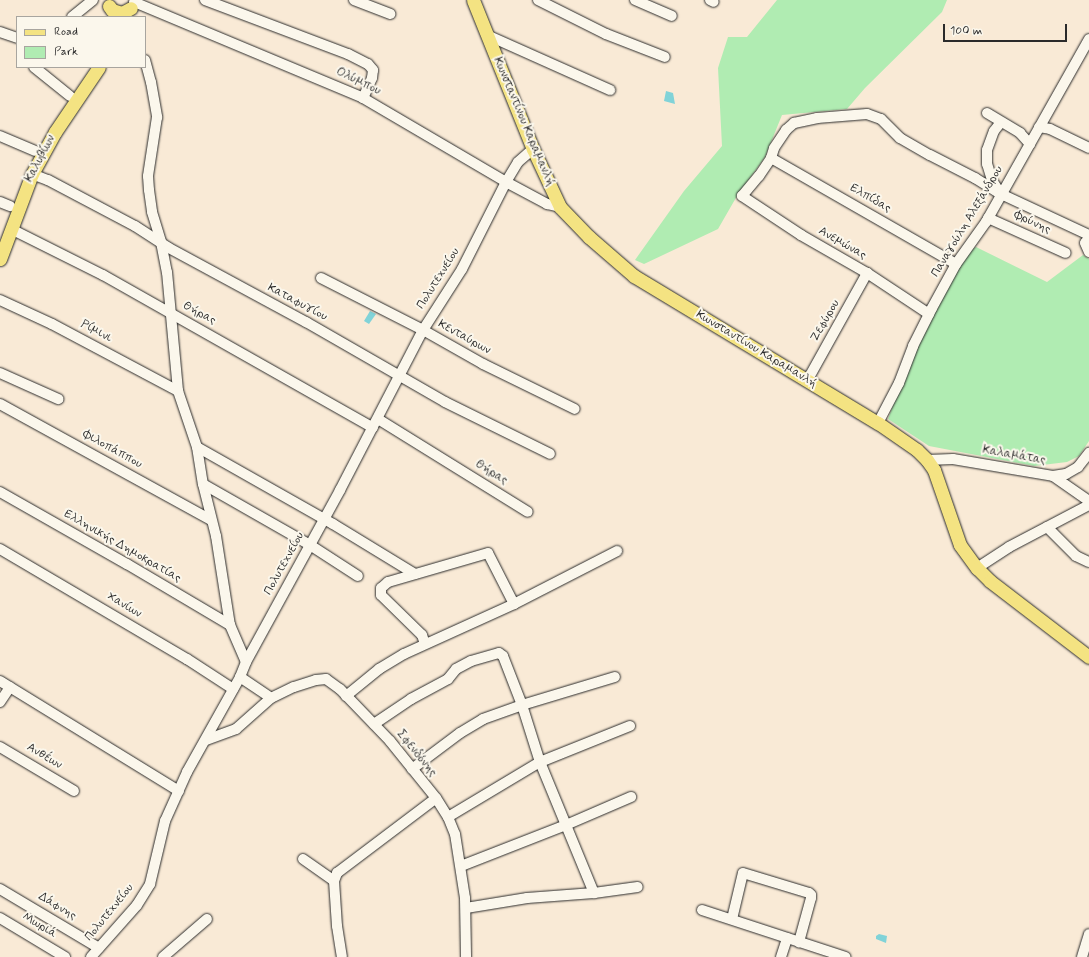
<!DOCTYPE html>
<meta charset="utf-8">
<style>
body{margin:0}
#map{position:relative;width:1089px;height:957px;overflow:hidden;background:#f9ead6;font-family:Mynerve,sans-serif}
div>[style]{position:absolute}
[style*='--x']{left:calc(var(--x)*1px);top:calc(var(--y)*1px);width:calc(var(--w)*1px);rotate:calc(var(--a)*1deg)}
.green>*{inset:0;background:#b0ecb2}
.water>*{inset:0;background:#81d3d8}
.roads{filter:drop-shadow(0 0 1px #2b2b2b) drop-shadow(0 0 1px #2b2b2b)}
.minor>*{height:10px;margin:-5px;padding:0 5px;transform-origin:5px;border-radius:5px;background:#fbf7ec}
.major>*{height:13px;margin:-6.5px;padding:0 6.5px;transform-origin:6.5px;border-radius:6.5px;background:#f4e382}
span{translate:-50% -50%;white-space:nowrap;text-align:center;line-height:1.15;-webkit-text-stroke:4px #fbf7ec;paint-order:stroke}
.street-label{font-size:12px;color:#2b2b2b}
.legend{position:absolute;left:16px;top:16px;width:130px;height:52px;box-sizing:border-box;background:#fbf7ec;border:1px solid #a8a59f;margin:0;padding:5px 7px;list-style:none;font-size:12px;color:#2b2b2b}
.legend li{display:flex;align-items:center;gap:8px;height:20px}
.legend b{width:20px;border:1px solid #a8a59f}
.scale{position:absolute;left:943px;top:24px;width:124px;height:18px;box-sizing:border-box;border:2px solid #2b2b2b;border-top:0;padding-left:5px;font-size:12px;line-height:14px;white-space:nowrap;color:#2b2b2b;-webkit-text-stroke:3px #fbf7ec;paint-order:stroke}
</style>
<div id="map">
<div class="green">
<i style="clip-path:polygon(777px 0,947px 0,942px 12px,865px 88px,847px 109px,782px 115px,765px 157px,737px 196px,718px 229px,644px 264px,635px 260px,684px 191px,722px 146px,718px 68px,728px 37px,747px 37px)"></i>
<i style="clip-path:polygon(976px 247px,1047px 282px,1083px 255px,1089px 259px,1089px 441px,1079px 456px,1067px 462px,1034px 466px,929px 446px,888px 419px,901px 383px,932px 315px,970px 250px)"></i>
</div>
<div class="water">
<i style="clip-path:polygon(666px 91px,673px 93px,675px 104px,664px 101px)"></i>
<i style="clip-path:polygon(370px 311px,376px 314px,369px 324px,364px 321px)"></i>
<i style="clip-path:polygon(879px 934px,887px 936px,886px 943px,876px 939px,876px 936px)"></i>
</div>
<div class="roads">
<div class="minor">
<i style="--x:205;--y:0;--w:153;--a:20.7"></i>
<i style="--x:348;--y:54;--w:22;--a:27"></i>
<i style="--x:368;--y:64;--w:8;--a:50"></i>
<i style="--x:373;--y:70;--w:8;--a:97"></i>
<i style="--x:372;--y:78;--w:22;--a:114"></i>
<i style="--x:354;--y:0;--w:39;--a:21"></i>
<i style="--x:538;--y:0;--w:76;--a:26.6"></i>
<i style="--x:606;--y:34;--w:63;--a:21.3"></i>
<i style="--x:635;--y:0;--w:40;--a:23.4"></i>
<i style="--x:710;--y:0;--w:4;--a:27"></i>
<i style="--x:134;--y:2;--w:248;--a:22.7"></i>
<i style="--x:363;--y:98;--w:166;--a:30.4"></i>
<i style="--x:506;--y:182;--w:47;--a:28.2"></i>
<i style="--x:547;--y:204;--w:13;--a:13"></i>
<i style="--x:72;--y:17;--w:27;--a:-39"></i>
<i style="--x:0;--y:32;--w:18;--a:19"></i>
<i style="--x:487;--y:35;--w:135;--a:24.1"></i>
<i style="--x:145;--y:60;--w:23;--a:75"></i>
<i style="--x:151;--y:82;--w:36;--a:80"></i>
<i style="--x:157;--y:117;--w:60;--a:98.7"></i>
<i style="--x:148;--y:176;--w:14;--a:86"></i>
<i style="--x:149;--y:190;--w:22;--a:82"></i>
<i style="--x:152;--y:212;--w:31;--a:73"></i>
<i style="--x:161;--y:242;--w:31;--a:79"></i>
<i style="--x:167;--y:272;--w:120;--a:84.7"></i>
<i style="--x:178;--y:391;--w:59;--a:71.3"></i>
<i style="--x:197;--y:447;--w:37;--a:81"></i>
<i style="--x:203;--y:484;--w:54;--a:76"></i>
<i style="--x:216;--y:536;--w:90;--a:81.1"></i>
<i style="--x:230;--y:625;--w:40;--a:66.6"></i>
<i style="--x:34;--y:67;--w:46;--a:38.9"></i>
<i style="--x:987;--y:113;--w:39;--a:31"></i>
<i style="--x:1020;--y:133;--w:15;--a:48"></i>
<i style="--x:1039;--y:127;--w:11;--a:10"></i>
<i style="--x:1050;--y:129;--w:43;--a:26"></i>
<i style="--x:0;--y:136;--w:38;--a:23"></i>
<i style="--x:771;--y:158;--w:213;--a:29.8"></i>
<i style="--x:32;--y:174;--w:17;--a:21"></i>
<i style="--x:48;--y:180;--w:98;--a:27.9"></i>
<i style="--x:135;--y:226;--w:40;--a:32.9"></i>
<i style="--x:169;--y:248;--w:156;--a:28.4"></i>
<i style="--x:306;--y:322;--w:160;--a:29.9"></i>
<i style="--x:445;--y:402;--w:117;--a:26.3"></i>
<i style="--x:1000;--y:193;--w:15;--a:-122"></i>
<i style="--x:992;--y:180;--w:17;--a:-107"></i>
<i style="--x:987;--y:164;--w:14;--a:-90"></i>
<i style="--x:987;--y:150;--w:20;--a:-70"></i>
<i style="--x:994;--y:131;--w:11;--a:-52"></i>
<i style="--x:0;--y:202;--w:11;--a:22"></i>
<i style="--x:988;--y:218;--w:85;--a:24.2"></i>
<i style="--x:11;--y:229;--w:103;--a:26.6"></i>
<i style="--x:103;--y:275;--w:310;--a:29.5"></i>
<i style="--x:1089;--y:238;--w:6;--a:129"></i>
<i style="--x:1085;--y:243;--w:10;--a:66"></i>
<i style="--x:321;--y:278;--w:114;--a:27"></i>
<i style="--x:423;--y:330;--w:69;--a:29.5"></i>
<i style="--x:483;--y:364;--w:102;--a:26.1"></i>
<i style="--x:0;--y:300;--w:57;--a:24.8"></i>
<i style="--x:52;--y:324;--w:143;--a:28"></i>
<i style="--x:929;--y:314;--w:74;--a:-146.5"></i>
<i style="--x:867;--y:273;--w:76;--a:-150.1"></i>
<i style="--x:801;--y:235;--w:71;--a:-146.5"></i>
<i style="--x:742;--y:196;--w:26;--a:-50"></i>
<i style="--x:759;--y:176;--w:22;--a:-56"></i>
<i style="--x:771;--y:158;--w:10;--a:-73"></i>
<i style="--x:774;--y:148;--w:22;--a:-56"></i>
<i style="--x:786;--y:130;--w:11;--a:-41"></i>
<i style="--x:794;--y:123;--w:24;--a:-12"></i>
<i style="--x:817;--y:118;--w:50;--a:-4.6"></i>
<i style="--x:867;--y:114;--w:15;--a:20"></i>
<i style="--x:881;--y:119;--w:27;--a:45"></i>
<i style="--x:900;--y:138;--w:34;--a:30"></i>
<i style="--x:930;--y:155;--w:51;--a:27.1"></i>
<i style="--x:975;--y:178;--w:31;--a:32"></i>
<i style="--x:1001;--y:194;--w:97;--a:25"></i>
<i style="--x:0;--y:373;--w:64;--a:24.1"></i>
<i style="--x:807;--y:381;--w:124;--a:-60.9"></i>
<i style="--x:0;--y:404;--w:241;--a:28.8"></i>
<i style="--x:378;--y:419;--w:176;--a:31.8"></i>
<i style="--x:878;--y:423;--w:45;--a:-62.3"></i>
<i style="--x:899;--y:383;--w:40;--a:-69"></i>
<i style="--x:913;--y:346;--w:42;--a:-63.4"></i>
<i style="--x:932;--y:308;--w:50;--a:-61.4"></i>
<i style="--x:956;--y:264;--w:52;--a:-54.5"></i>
<i style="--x:986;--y:222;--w:210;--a:-60.6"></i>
<i style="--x:197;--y:447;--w:156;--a:29.5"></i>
<i style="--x:333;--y:524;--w:96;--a:31.4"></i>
<i style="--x:927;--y:460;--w:26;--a:-2"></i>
<i style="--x:953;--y:459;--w:101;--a:9.6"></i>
<i style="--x:1053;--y:476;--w:13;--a:-9"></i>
<i style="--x:1066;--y:474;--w:14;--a:-30"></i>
<i style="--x:1078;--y:467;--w:18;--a:-52"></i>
<i style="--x:1053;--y:476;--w:44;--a:34.8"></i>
<i style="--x:203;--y:484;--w:123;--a:29.7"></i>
<i style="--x:310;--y:545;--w:57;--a:32.9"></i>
<i style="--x:0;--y:492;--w:146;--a:29.6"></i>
<i style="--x:127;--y:564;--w:120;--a:30.6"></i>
<i style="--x:1047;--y:527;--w:41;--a:45"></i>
<i style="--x:1076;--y:556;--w:14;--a:25"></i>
<i style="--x:0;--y:549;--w:217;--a:30.5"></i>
<i style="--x:187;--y:659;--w:55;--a:33.1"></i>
<i style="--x:977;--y:568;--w:38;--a:-33"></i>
<i style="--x:1009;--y:547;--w:90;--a:-27.7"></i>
<i style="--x:514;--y:604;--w:116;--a:-27.2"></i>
<i style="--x:240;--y:677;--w:37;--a:34"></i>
<i style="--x:271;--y:698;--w:25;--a:-26"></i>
<i style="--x:294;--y:687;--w:23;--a:-18"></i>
<i style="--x:316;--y:680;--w:10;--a:-6"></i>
<i style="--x:326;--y:679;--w:17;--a:36"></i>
<i style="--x:340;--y:689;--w:72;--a:46.1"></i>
<i style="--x:390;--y:741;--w:73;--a:51.1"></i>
<i style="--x:436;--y:798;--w:22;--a:58"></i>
<i style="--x:448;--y:817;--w:18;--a:68"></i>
<i style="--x:455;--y:834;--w:65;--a:81.1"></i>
<i style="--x:465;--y:898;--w:59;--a:89"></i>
<i style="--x:0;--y:681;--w:210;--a:31.6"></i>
<i style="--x:346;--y:696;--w:43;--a:-39.3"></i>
<i style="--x:379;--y:669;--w:29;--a:-31"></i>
<i style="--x:404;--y:654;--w:121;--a:-24.4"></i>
<i style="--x:514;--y:604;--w:57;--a:-117"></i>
<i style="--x:488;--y:553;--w:104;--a:163.8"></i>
<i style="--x:388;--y:582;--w:9;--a:139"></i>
<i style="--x:381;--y:588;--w:7;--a:90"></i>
<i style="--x:381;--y:595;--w:57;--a:44.3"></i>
<i style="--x:422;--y:635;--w:9;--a:72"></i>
<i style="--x:0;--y:702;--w:18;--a:-56"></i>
<i style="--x:374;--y:724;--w:45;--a:-34"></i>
<i style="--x:411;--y:699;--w:42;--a:-28.4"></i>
<i style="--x:448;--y:679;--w:13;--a:-51"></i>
<i style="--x:456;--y:669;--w:17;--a:-28"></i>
<i style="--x:471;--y:661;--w:29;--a:-16"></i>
<i style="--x:499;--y:653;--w:5;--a:37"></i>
<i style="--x:503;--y:656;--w:53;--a:68.8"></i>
<i style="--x:522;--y:705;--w:60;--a:72.5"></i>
<i style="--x:540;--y:762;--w:142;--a:67.6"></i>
<i style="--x:594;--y:893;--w:44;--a:-7.8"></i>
<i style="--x:206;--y:740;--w:32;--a:-20"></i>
<i style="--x:236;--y:729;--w:47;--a:-41.5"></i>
<i style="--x:0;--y:747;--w:86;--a:30.7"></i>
<i style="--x:412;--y:769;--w:60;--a:-36.9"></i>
<i style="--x:460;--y:733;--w:27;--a:-31"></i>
<i style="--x:483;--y:719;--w:41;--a:-19.7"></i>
<i style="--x:522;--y:705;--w:97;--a:-16.8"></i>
<i style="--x:448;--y:817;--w:107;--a:-30.9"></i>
<i style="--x:540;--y:762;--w:97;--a:-21.8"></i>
<i style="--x:303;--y:859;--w:38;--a:35"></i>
<i style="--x:334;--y:881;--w:45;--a:86.2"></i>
<i style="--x:337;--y:926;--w:31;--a:81"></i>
<i style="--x:461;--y:866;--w:113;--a:-21.3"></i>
<i style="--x:566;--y:825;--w:71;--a:-23.3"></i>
<i style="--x:334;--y:881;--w:9;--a:-69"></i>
<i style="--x:337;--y:873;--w:124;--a:-37.1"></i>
<i style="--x:0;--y:889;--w:115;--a:30.8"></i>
<i style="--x:466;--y:908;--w:62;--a:-9.3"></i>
<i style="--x:527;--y:898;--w:67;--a:-4.3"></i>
<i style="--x:702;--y:910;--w:151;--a:18.1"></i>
<i style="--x:0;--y:918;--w:76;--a:31"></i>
<i style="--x:732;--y:919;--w:47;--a:-76.6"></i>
<i style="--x:743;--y:873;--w:69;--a:16.9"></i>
<i style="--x:809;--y:893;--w:3;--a:45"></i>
<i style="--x:811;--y:895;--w:3;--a:90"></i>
<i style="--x:811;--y:898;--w:46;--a:105.3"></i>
<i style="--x:91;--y:957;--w:69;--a:-48.5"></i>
<i style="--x:137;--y:905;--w:25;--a:-58"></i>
<i style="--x:150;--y:884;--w:65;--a:-76.6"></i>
<i style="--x:165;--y:821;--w:54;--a:-65.8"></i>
<i style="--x:187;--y:772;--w:109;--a:-60.8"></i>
<i style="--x:240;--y:677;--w:16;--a:-68"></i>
<i style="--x:246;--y:662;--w:196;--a:-61.3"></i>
<i style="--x:340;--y:490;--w:180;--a:-62.6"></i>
<i style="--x:423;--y:330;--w:72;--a:-57.4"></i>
<i style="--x:462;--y:269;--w:97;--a:-63.2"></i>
<i style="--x:506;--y:182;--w:23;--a:-59"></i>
<i style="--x:518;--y:162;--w:20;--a:-41"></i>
<i style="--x:163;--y:957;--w:58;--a:-40.8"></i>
<i style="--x:781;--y:957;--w:20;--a:-72"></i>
<i style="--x:1082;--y:957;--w:24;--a:-73"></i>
</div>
<div class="major">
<i style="--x:473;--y:0;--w:161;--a:68.1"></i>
<i style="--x:533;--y:149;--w:64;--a:65"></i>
<i style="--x:560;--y:207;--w:42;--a:46"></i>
<i style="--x:589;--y:237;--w:60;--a:40.9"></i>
<i style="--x:634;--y:276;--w:285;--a:31.1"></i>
<i style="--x:878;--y:423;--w:47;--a:34.7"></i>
<i style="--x:917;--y:450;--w:14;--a:45"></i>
<i style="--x:927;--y:460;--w:12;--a:55"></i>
<i style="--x:934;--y:470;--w:79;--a:70.9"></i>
<i style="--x:960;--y:545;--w:29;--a:54"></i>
<i style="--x:977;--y:568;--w:18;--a:45"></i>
<i style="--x:990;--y:581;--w:125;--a:37.5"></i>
<i style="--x:109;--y:6;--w:5;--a:53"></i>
<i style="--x:112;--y:10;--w:10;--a:17"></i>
<i style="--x:122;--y:13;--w:10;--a:-29"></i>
<i style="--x:0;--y:259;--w:91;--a:-69.4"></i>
<i style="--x:32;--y:174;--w:48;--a:-61.3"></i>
<i style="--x:55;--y:132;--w:78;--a:-55.9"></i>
</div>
</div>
<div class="street-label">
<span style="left:358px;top:82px;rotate:26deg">Ολύμπου</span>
<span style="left:523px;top:122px;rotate:67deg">Κωνσταντίνου Καραμανλή</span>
<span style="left:41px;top:159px;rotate:-62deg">Καλυβίων</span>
<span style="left:870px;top:199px;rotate:30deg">Ελπίδας</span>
<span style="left:968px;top:222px;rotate:-59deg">Παναγούλη Αλεξάνδρου</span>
<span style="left:1032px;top:223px;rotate:25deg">Φρύνης</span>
<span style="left:842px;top:244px;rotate:30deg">Ανεμώνας</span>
<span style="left:439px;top:279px;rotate:-58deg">Πολυτεχνείου</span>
<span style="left:297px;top:303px;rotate:28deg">Καταφυγίου</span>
<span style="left:199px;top:314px;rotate:28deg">Θήρας</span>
<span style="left:826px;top:321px;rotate:-60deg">Ζεφύρου</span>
<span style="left:96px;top:332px;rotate:28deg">Ρίμινι</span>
<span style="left:464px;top:338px;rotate:29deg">Κενταύρων</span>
<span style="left:756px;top:350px;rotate:31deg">Κωνσταντίνου Καραμανλή</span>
<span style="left:112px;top:450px;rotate:29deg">Φιλοπάππου</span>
<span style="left:1014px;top:456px;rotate:10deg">Καλαμάτας</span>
<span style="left:491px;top:473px;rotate:32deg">Θήρας</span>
<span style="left:122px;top:547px;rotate:30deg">Ελληνικής Δημοκρατίας</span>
<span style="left:285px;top:564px;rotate:-61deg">Πολυτεχνείου</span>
<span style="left:124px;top:606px;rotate:31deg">Χανίων</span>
<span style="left:416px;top:754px;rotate:51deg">Σφενδόνης</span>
<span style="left:44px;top:757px;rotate:31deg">Ανθέων</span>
<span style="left:57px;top:907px;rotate:31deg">Δάφνης</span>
<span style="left:110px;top:913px;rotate:-51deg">Πολυτεχνείου</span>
<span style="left:39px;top:926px;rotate:31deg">Μωριά</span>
</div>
<ul class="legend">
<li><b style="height:5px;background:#f4e382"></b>Road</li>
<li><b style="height:11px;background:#b0ecb2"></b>Park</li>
</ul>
<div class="scale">100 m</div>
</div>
